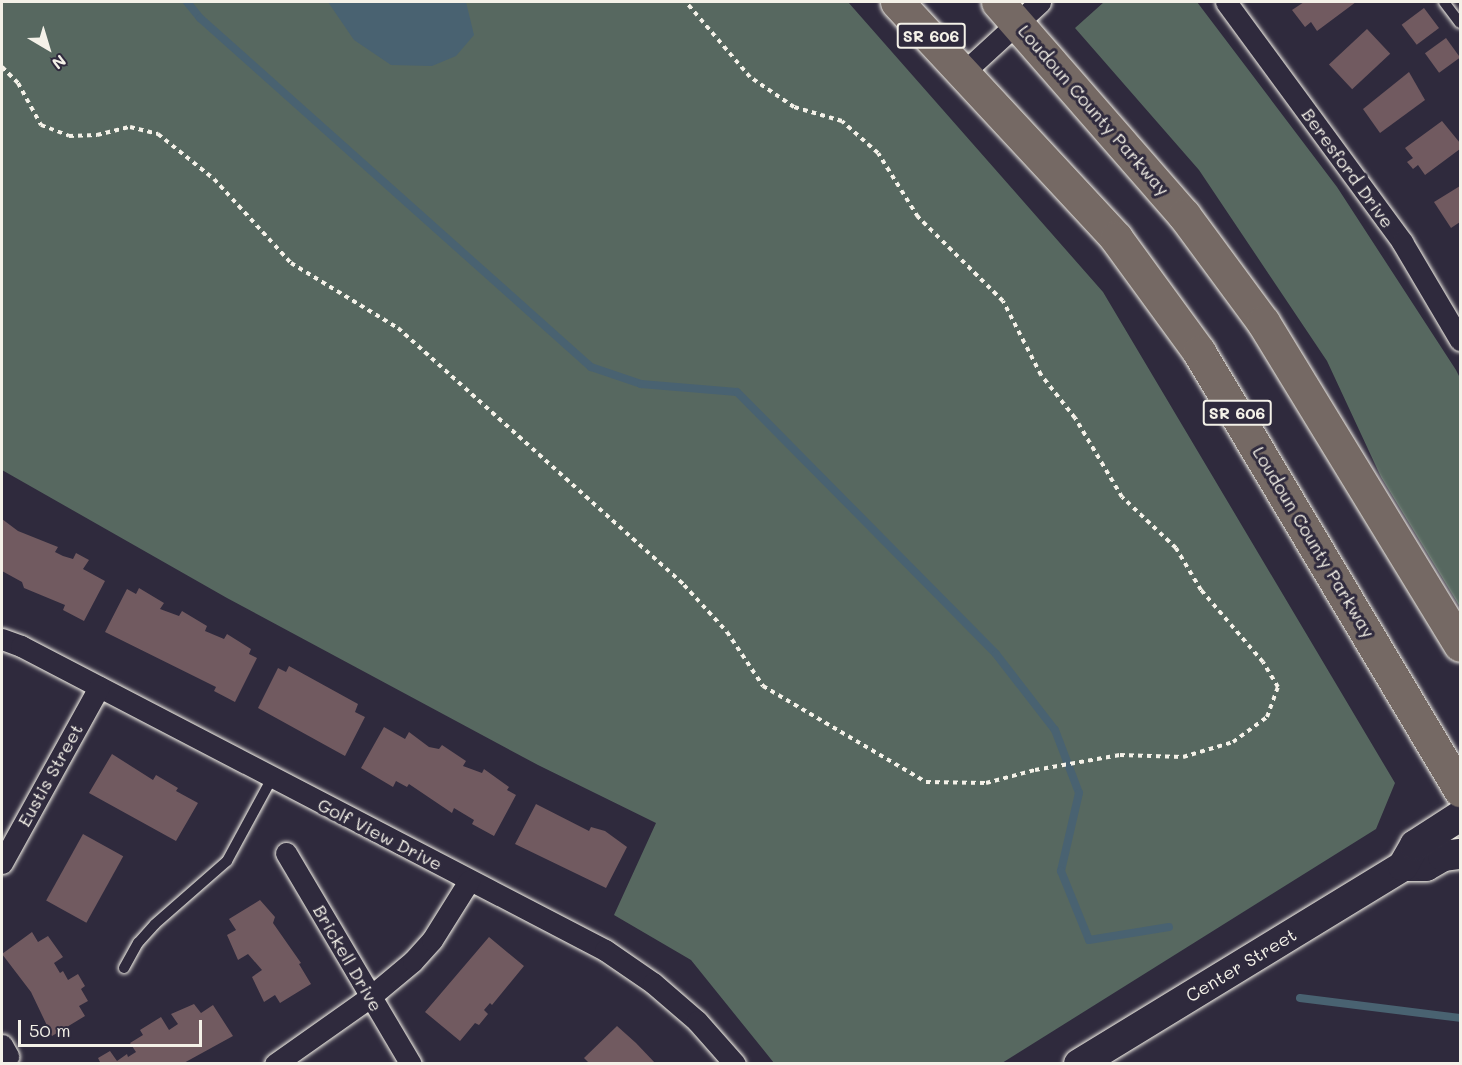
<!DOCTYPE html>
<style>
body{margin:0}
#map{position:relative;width:1462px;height:1065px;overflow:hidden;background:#2f2a3d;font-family:Mali,sans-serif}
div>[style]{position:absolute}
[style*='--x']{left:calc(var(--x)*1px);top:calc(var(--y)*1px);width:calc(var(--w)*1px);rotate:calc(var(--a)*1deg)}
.green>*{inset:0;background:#576860}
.water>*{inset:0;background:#496271}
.stream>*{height:8px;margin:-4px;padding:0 4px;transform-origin:4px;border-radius:4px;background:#496271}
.building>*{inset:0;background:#715a60;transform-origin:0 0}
.path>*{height:4px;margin-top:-2px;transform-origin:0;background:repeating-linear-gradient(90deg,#f4f1e8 0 4.5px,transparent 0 9px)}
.roads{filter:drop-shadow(0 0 2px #f4f1e8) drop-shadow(0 0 2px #f4f1e8)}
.lane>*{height:10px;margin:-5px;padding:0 5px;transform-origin:5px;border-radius:5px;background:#2f2a3d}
.street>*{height:21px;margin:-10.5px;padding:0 10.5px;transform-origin:10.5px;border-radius:10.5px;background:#2f2a3d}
.secondary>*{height:30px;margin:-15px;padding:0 15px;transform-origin:15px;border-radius:15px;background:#2f2a3d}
.primary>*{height:33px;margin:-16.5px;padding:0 16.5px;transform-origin:16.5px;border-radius:16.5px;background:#756964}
span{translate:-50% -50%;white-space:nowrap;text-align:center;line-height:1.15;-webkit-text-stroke:6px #2f2a3d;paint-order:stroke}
.shield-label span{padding:2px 4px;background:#2f2a3d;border:2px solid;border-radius:4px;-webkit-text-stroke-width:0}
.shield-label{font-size:16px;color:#f4f1e8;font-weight:700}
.street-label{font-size:18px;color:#f4f1e8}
.frame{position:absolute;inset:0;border:3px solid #f4f1e8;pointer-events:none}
.north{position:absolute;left:18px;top:18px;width:60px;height:60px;-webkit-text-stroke:4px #2f2a3d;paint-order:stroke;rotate:142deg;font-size:16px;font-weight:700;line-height:24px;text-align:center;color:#f4f1e8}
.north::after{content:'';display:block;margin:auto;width:21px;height:27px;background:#f4f1e8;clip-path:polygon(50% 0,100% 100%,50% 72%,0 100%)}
.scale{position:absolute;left:18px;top:1020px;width:184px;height:27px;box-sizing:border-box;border:3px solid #f4f1e8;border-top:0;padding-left:8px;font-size:18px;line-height:21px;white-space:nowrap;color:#f4f1e8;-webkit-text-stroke:4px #2f2a3d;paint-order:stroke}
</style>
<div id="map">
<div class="green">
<i style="clip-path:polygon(2px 2px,848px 2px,1103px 292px,1395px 783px,1376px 829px,1002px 1063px,774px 1063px,691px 960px,614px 915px,656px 823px,538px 765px,227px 598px,2px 470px)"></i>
<i style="clip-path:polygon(1104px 2px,1197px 2px,1337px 187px,1456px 370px,1460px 378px,1460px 607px,1381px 477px,1327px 361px,1199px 170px,1075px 28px)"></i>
</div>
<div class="water">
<i style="clip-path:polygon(328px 2px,466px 2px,474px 35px,456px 56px,432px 66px,391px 65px,354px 40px)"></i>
</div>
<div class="stream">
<i style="--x:187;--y:2;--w:21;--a:51"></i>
<i style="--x:200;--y:18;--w:524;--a:41.75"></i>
<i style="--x:591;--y:367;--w:53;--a:18.8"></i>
<i style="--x:641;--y:384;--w:96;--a:4.8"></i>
<i style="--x:737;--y:392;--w:368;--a:45.3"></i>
<i style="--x:996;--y:654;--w:96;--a:52.2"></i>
<i style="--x:1055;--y:730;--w:67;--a:69.1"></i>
<i style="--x:1079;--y:793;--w:80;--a:103"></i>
<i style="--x:1061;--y:871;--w:74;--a:67.9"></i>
<i style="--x:1089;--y:940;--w:81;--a:-9.2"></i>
<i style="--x:1300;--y:998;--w:161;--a:7.1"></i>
</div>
<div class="building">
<i style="clip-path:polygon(1304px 2px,1356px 2px,1317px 31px,1311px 22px,1305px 27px,1292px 10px)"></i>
<i style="left:1424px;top:8px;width:25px;height:28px;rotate:53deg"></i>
<i style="left:1367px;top:29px;width:34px;height:52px;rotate:47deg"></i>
<i style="left:1446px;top:38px;width:24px;height:26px;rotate:54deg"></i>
<i style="clip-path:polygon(1409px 72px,1425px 100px,1380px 133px,1363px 109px)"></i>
<i style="clip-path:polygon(1442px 121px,1460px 143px,1460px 149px,1425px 175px,1418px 165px,1413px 169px,1407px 162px,1413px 158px,1405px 148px)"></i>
<i style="clip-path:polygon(1460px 186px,1460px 222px,1451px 228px,1434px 202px)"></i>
<i style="clip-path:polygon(2px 519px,18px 531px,58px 547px,55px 552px,63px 556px,73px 559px,76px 553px,89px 560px,83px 569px,105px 581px,84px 621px,63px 610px,65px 605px,24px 588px,22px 582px,2px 571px)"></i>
<i style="clip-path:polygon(139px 588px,164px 603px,160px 609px,179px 616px,182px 611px,207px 626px,205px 631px,224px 639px,227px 634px,251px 649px,249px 654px,257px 658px,235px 702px,214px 691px,216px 687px,105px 632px,127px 589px,136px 594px)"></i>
<i style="clip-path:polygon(289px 666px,358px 704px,355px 712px,365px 717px,345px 756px,258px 708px,278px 668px,286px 672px)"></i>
<i style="clip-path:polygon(384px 727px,405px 739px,409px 732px,429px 747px,439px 749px,442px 745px,466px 761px,463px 766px,482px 773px,484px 769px,509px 787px,507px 790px,516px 795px,494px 836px,472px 824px,474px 820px,454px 808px,452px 813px,409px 784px,407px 787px,396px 781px,393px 787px,361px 768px)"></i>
<i style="clip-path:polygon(112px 754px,153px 780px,156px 775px,178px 788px,176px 791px,198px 803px,176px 841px,89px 793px)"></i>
<i style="clip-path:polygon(536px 804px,589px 831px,591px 827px,605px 831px,627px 847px,606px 888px,515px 844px)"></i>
<i style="left:83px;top:834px;width:46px;height:76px;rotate:29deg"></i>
<i style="clip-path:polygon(260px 900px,275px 917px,273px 923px,301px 963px,299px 964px,311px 984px,280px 1003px,275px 995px,264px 1002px,252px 977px,262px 970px,248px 954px,238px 960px,227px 935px,236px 930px,229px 919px)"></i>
<i style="clip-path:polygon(32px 932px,38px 942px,48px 936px,63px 957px,54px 963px,60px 973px,63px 971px,68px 980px,78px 974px,85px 986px,81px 989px,88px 1001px,79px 1006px,85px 1016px,52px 1036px,31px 992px,2px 954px)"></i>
<i style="clip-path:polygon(489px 937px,524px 966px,492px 1005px,490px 1003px,484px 1010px,488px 1014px,479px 1025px,475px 1023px,460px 1041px,425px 1012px)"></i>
<i style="clip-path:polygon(194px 1004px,201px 1013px,213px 1005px,233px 1036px,182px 1064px,101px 1064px,98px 1058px,110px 1051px,117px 1061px,127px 1054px,128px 1057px,136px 1052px,130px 1043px,143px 1035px,140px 1030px,161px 1017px,169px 1030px,178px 1024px,171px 1014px)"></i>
<i style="clip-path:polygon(617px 1026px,636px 1043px,656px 1064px,590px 1064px,584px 1058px)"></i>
</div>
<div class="path">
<i style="--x:2;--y:67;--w:23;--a:45"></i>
<i style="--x:18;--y:83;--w:48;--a:61.3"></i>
<i style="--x:41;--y:125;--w:30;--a:21"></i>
<i style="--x:69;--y:136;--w:28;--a:-2"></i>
<i style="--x:97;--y:135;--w:34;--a:-14"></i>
<i style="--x:130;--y:127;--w:29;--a:14"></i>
<i style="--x:158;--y:134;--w:72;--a:38.8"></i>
<i style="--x:214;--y:179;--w:114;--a:47.5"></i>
<i style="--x:291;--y:263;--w:125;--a:31.3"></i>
<i style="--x:398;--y:328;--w:385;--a:41.9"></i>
<i style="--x:684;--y:585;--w:64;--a:47.5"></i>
<i style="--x:727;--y:632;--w:65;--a:56.3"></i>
<i style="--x:763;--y:686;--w:189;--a:30.5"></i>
<i style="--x:926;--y:782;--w:60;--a:1"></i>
<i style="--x:986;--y:783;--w:51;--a:-14.9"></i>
<i style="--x:1035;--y:770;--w:86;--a:-10"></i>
<i style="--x:1120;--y:755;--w:63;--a:1.8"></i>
<i style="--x:1183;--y:757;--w:52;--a:-16.7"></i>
<i style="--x:1233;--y:742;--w:42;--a:-36.3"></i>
<i style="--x:1267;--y:717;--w:32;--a:-70"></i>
<i style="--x:1278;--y:687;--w:29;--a:-121"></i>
<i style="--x:1263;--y:662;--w:95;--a:-130.7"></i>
<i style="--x:1201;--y:590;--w:49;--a:-120.8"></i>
<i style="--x:1176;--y:548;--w:74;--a:-136.6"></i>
<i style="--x:1122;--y:497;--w:92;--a:-120.7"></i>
<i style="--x:1075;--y:418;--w:55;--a:-128.3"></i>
<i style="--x:1041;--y:375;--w:83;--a:-117.2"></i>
<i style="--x:1003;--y:301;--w:120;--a:-135.3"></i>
<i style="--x:918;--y:217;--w:75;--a:-122"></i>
<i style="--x:878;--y:153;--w:48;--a:-138.4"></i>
<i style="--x:842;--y:121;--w:50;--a:-163.7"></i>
<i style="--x:794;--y:107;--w:53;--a:-145.7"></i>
<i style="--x:750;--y:77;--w:99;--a:-130.5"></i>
</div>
<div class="roads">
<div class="lane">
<i style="--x:1444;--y:2;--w:26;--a:53"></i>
<i style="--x:124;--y:968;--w:29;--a:-61"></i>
<i style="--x:138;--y:943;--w:25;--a:-48"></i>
<i style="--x:155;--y:924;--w:96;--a:-41.2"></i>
<i style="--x:227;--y:861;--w:94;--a:-61.5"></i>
</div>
<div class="street">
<i style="--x:1226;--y:2;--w:298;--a:53.7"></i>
<i style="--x:1402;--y:242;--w:114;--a:59.4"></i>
<i style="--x:965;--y:71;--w:102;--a:-42.6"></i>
<i style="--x:2;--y:639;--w:20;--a:20"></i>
<i style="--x:21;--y:646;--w:658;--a:27.5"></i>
<i style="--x:605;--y:950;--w:58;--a:34.5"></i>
<i style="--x:653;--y:983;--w:58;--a:40.8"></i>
<i style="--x:697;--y:1021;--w:57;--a:48.5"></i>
<i style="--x:286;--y:853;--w:245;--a:59.4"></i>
<i style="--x:2;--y:863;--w:201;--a:-61.1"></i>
<i style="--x:2;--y:1045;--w:13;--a:61"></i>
<i style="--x:275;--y:1064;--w:116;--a:-35.2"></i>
<i style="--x:370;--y:997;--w:56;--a:-39.9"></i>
<i style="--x:413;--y:961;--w:28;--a:-48"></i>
<i style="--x:432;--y:940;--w:70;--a:-57.9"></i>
</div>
<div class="secondary">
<i style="--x:1403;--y:866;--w:23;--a:0"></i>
<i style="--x:1426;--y:866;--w:20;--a:-30"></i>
<i style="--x:1443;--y:856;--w:17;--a:-7"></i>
<i style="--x:1079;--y:1064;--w:380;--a:-31.4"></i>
<i style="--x:1403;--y:866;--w:24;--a:-60"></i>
<i style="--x:1415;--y:845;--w:54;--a:-32.8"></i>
</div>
<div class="primary">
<i style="--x:897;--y:2;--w:322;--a:47.1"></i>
<i style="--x:1116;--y:238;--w:141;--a:53.9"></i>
<i style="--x:1199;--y:352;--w:510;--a:59.21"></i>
<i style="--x:998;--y:2;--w:283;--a:48.9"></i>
<i style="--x:1184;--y:215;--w:133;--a:53.6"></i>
<i style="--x:1263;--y:322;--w:378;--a:58.6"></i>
</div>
</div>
<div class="shield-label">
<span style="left:931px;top:36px">SR 606</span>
<span style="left:1237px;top:413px">SR 606</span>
</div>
<div class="street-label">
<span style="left:1094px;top:110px;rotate:49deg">Loudoun County Parkway</span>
<span style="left:1348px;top:168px;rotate:54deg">Beresford Drive</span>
<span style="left:1314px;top:542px;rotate:59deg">Loudoun County Parkway</span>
<span style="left:50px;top:775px;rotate:-61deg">Eustis Street</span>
<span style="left:380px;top:834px;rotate:27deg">Golf View Drive</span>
<span style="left:348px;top:958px;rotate:60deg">Brickell Drive</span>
<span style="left:1241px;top:965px;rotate:-31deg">Center Street</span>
</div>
<div class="frame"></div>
<div class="north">N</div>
<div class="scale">50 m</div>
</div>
